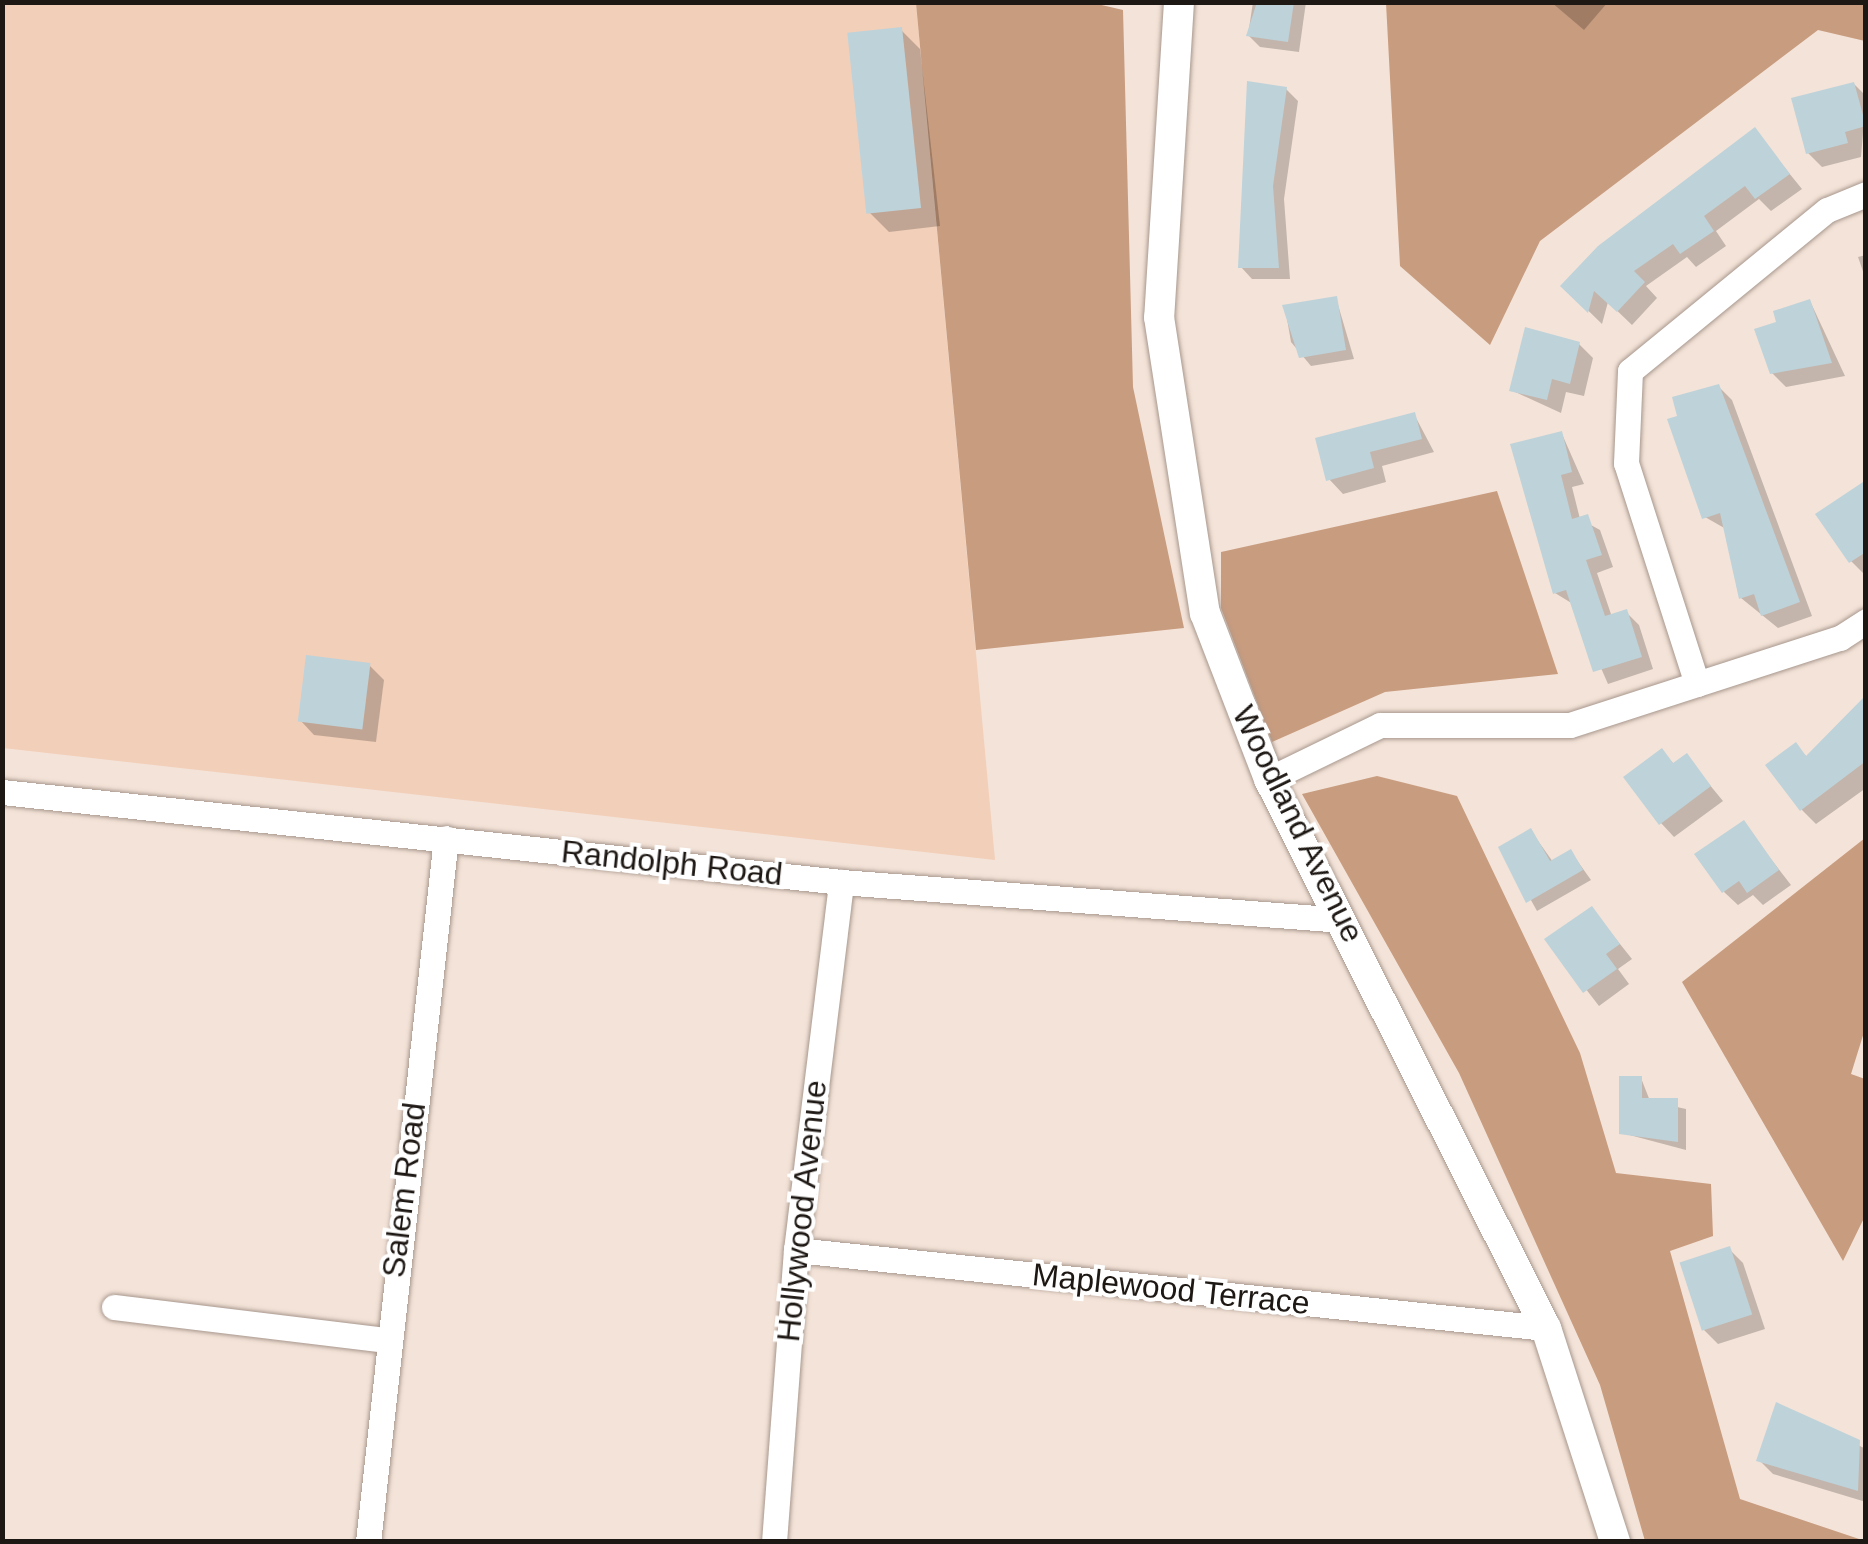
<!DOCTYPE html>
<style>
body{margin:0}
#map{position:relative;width:1868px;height:1544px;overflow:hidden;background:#f4e3d8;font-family:Arial,sans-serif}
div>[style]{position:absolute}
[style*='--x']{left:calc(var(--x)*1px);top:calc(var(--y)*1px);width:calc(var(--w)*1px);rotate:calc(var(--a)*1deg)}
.green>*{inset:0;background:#f2cfb9}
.forest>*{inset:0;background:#c89c7f}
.shadow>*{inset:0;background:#0003}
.building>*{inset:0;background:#bed2d9;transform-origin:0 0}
.roads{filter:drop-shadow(0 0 2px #a7978d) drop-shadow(0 0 2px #a7978d)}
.minor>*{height:25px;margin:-12.5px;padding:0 12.5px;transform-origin:12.5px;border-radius:12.5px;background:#fff}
.tertiary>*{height:30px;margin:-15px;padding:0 15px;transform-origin:15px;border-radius:15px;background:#fff}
span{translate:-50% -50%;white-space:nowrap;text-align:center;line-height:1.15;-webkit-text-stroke:8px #fff;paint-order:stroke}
.street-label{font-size:32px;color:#1e1814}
.frame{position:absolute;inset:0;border:5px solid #1e1814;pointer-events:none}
</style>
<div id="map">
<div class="green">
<i style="clip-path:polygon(3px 3px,916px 3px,995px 860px,3px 748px)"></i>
</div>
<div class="forest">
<i style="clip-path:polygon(1093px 3px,1123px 10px,1133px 387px,1184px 628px,976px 650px,916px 3px)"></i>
<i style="clip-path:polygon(1386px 3px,1865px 3px,1865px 41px,1818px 30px,1540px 241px,1490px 345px,1400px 266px)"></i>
<i style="clip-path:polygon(1497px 491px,1558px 674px,1385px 692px,1272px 742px,1221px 608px,1221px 552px)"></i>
<i style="clip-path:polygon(1377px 776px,1457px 796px,1580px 1053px,1616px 1173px,1711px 1184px,1713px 1236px,1670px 1251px,1740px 1499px,1865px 1541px,1645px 1541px,1600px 1385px,1459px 1073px,1302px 794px)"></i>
<i style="clip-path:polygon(1865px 838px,1865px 1029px,1851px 1074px,1865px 1079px,1865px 1216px,1843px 1261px,1682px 982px)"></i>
</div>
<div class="shadow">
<i style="clip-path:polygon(1253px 2px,1306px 2px,1299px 52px,1260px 47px,1248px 35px)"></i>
<i style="clip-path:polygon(1551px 2px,1608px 2px,1584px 30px)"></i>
<i style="clip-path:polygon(901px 30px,920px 49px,940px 226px,889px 232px,870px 213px)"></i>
<i style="clip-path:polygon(1854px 84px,1866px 96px,1861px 157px,1822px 167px,1808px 153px)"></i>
<i style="clip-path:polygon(1286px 89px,1298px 101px,1284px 199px,1290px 279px,1252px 279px,1241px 267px)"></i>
<i style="clip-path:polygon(1754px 130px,1802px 189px,1771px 211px,1759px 199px,1716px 231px,1726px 246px,1696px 267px,1687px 257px,1646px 286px,1657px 298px,1632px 325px,1608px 302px,1602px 324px,1563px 286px)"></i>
<i style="clip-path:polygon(1866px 255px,1866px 280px,1858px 257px)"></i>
<i style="clip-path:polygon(1336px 298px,1354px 359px,1311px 366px,1291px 342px,1285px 307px)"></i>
<i style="clip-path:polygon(1810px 301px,1845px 376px,1786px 387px,1772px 373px,1780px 323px)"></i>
<i style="clip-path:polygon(1579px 344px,1593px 358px,1584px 396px,1566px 392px,1561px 413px,1511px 390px)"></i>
<i style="clip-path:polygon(1718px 386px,1732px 400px,1812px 616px,1778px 628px,1741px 598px,1726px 529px,1705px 517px)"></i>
<i style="clip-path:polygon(1414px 414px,1434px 452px,1382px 466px,1386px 482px,1343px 494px,1329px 479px)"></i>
<i style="clip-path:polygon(1562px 434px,1584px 484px,1572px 487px,1580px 519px,1600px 530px,1613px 567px,1597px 573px,1612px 617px,1626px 612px,1639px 625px,1653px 669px,1608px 684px,1573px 604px,1555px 593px)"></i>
<i style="clip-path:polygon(1866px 483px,1866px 575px,1865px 575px,1851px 561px)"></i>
<i style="clip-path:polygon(370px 666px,384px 680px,376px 742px,314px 735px,300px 720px)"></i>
<i style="clip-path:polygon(1866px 698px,1866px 788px,1816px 824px,1802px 810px,1795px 745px,1808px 758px)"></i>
<i style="clip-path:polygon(1661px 751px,1675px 765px,1686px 756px,1723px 801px,1674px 837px,1661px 823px)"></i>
<i style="clip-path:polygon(1743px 823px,1791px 885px,1763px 905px,1753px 895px,1738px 905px,1724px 892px)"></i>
<i style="clip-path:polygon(1531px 831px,1553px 862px,1571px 852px,1591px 880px,1537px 911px,1502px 848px)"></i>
<i style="clip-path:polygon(1592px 909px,1632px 959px,1618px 969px,1629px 984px,1599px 1006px,1548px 940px)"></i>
<i style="clip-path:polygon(1641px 1078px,1650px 1101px,1686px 1109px,1686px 1150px,1622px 1133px)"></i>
<i style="clip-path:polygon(1729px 1249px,1743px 1263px,1765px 1329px,1718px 1344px,1704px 1330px)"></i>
<i style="clip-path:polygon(1777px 1405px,1866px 1449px,1866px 1502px,1773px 1474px,1759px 1460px)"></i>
</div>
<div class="building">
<i style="clip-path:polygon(1257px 2px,1294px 2px,1288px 42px,1246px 36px)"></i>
<i style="left:902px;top:27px;width:182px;height:55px;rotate:84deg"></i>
<i style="clip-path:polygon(1247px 81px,1287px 87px,1273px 186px,1279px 268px,1238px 268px)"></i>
<i style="clip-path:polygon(1854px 82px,1866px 126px,1845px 132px,1848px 143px,1806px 154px,1791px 98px)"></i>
<i style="clip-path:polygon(1755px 127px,1790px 174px,1755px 199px,1745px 186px,1704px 216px,1714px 231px,1680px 254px,1673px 244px,1634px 271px,1645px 282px,1617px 312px,1594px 291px,1588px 313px,1560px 286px,1598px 246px)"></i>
<i style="clip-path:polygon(1337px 296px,1346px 350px,1299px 358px,1282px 305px)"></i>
<i style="clip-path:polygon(1810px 299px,1832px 363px,1770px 374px,1754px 329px,1776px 322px,1773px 311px)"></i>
<i style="clip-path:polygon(1525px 327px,1580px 342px,1570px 384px,1552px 379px,1547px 400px,1509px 391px)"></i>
<i style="clip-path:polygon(1719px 384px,1800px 602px,1761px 616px,1754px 594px,1739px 599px,1720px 513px,1702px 519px,1667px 419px,1677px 416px,1672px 397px)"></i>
<i style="clip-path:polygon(1415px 412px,1422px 439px,1370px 452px,1374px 468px,1326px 481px,1315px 438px)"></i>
<i style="clip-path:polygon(1562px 431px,1572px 472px,1561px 475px,1572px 519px,1588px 514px,1602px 555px,1586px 560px,1605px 616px,1627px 609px,1642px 657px,1593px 672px,1566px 590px,1553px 594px,1510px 444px)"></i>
<i style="clip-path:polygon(1866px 480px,1866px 552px,1849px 563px,1815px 514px)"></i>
<i style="left:306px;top:655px;width:65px;height:67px;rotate:7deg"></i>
<i style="clip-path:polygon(1866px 695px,1866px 761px,1800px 811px,1765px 765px,1796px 742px,1806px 756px)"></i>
<i style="clip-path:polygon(1662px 748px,1673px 763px,1687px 753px,1711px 786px,1659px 825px,1623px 777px)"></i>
<i style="clip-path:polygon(1744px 820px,1779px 870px,1747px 893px,1739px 881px,1722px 893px,1694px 854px)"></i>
<i style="clip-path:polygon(1531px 828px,1550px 861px,1571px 849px,1583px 870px,1526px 903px,1498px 847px)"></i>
<i style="clip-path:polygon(1592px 906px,1620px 944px,1606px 954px,1617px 969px,1583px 993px,1544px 939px)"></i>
<i style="clip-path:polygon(1619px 1076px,1642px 1076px,1642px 1098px,1678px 1098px,1678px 1142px,1619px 1134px)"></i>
<i style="left:1730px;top:1246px;width:72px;height:53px;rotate:72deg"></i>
<i style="clip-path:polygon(1776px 1402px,1860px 1440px,1858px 1491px,1756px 1461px)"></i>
</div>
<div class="roads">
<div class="minor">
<i style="--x:1697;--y:684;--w:232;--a:-107.8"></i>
<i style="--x:1626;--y:463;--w:92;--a:-87.5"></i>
<i style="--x:1630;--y:371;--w:254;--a:-39.3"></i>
<i style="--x:1827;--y:210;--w:42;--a:-22.3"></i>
<i style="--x:1269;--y:779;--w:123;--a:-25.9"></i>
<i style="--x:1380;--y:725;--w:190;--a:0"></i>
<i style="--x:1570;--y:725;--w:284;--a:-17.9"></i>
<i style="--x:1840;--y:638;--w:31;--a:-33"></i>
<i style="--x:2;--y:792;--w:844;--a:6.12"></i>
<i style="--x:841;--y:882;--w:503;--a:4.33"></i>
<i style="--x:796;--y:1250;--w:754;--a:5.94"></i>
<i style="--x:114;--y:1307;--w:273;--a:6.9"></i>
<i style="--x:368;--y:1542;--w:708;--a:-83.68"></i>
<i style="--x:774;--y:1542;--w:293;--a:-85.7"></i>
<i style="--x:796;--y:1250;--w:371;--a:-83"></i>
</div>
<div class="tertiary">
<i style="--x:1179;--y:2;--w:316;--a:93.6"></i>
<i style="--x:1159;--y:317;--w:300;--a:81.2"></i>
<i style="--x:1205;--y:613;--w:178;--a:68.9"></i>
<i style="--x:1269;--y:779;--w:615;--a:63.23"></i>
<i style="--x:1546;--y:1328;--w:225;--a:72.1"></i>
</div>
</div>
<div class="street-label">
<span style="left:1298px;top:824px;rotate:64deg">Woodland Avenue</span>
<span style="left:672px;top:863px;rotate:6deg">Randolph Road</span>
<span style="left:404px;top:1190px;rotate:-83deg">Salem Road</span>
<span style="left:802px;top:1211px;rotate:-84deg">Hollywood Avenue</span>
<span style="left:1171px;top:1289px;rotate:6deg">Maplewood Terrace</span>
</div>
<div class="frame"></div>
</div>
